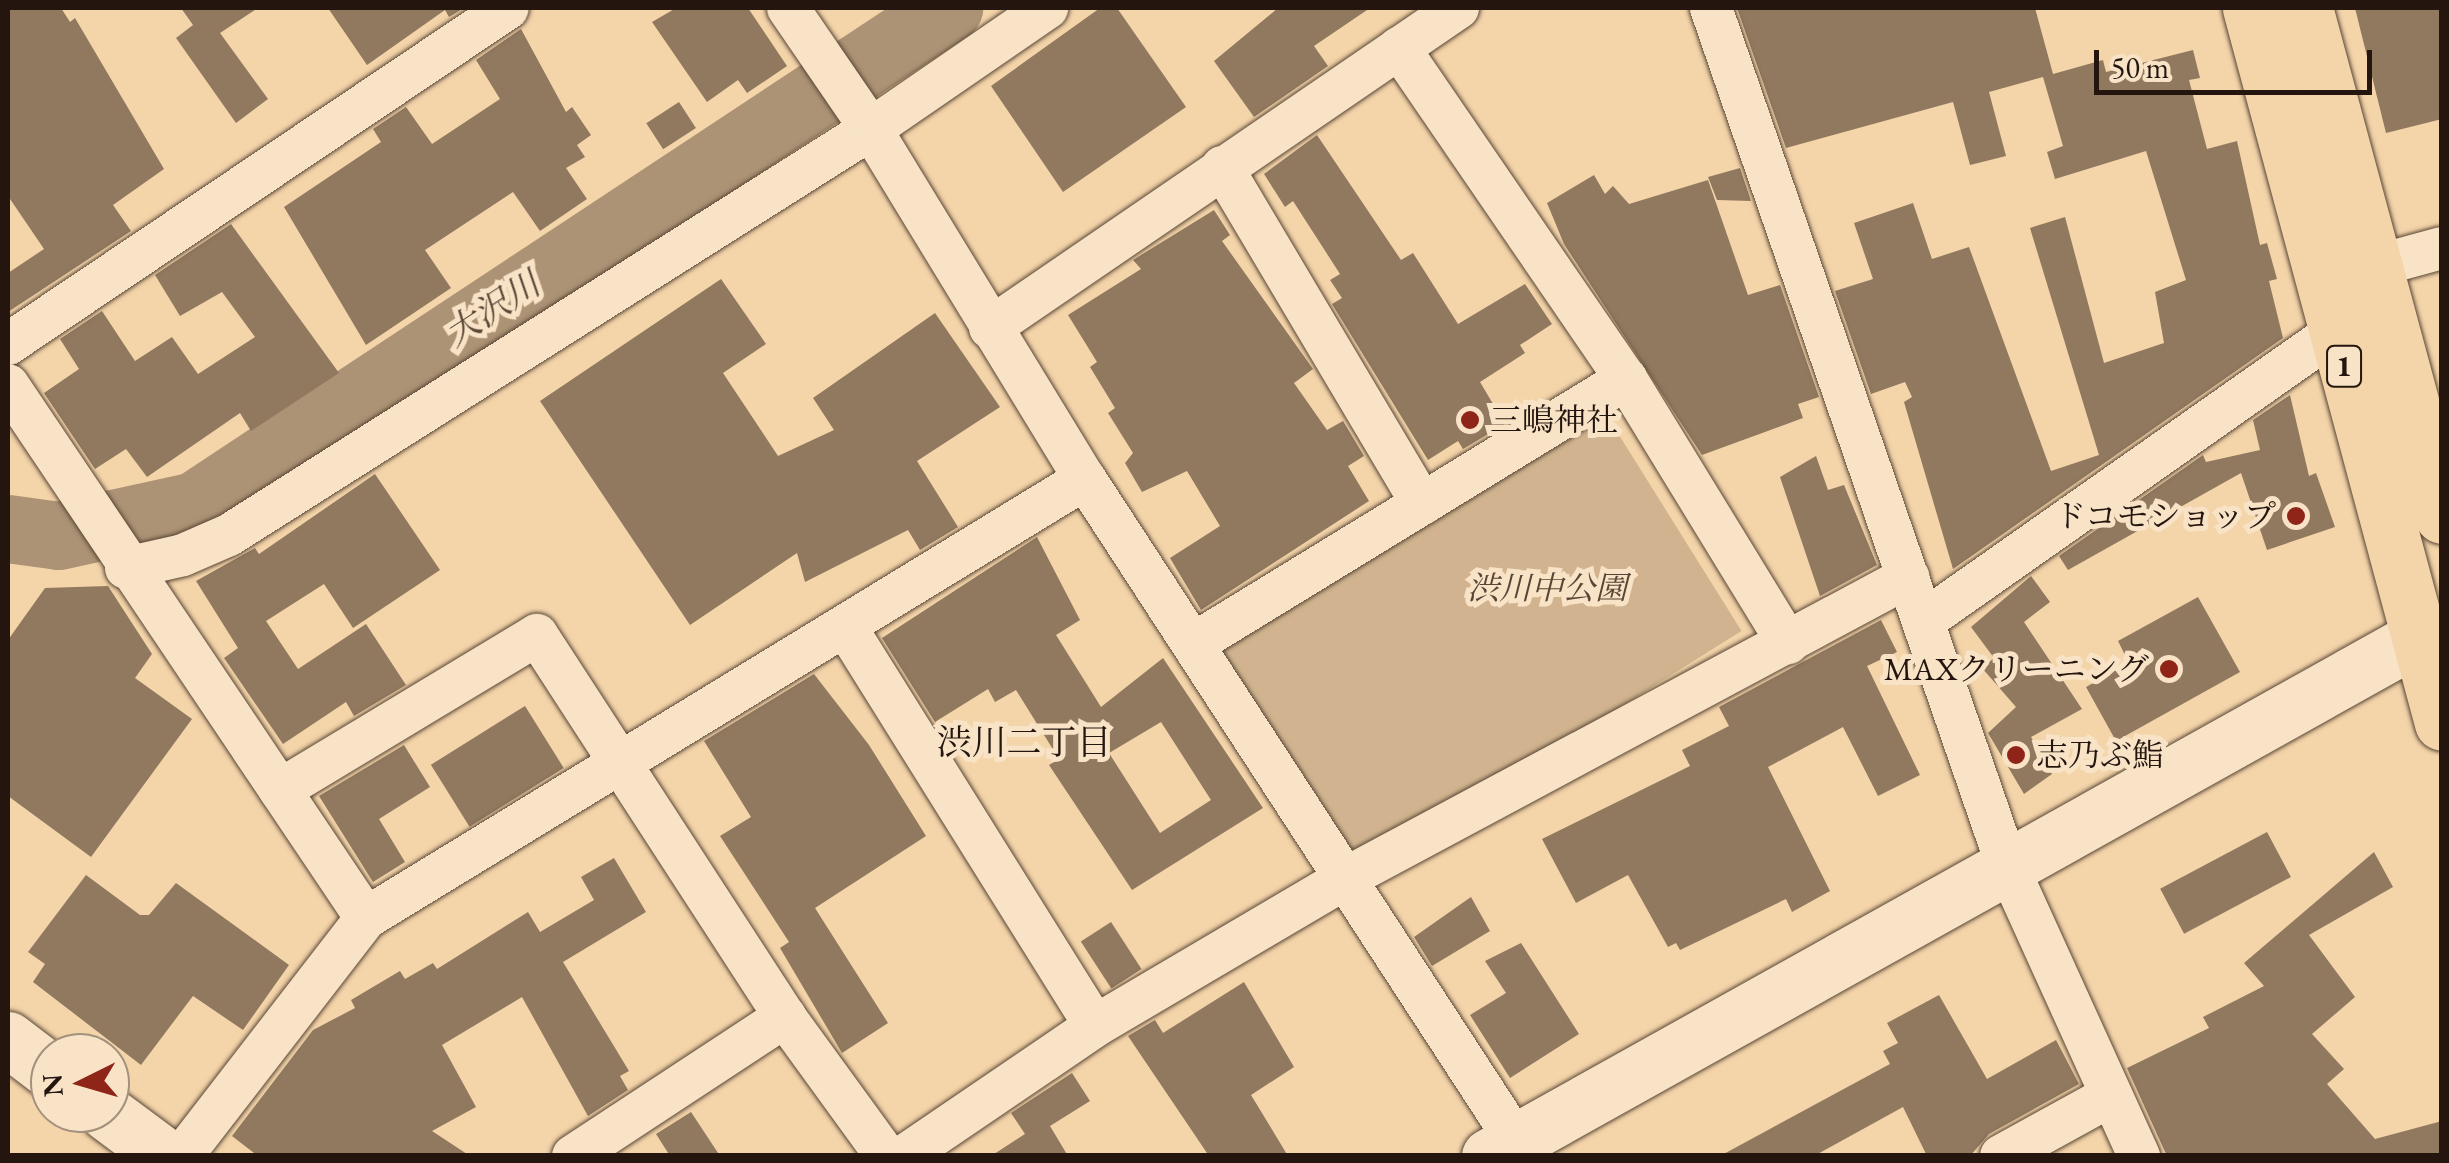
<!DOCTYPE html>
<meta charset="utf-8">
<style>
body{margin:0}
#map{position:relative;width:2449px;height:1163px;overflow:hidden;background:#f4d4a9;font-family:"EB Garamond","Noto Serif JP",serif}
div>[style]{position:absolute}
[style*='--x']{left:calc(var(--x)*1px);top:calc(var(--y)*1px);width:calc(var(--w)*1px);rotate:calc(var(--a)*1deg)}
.green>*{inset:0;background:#d1b48f;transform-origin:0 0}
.river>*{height:68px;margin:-34px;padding:0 34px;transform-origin:34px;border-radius:34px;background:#ad9375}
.building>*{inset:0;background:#90795f;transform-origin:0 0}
.roads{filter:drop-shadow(0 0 2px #584636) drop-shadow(0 0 2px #584636)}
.minor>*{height:42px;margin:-21px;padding:0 21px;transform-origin:21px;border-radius:21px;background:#f8e3c7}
.tertiary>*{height:55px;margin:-27.5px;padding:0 27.5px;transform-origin:27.5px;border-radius:27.5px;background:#f8e3c7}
.trunk>*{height:55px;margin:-27.5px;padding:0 27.5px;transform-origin:27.5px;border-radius:27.5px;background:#f4d4a9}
.dots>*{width:28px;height:28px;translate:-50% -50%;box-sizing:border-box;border:5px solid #f8e3c7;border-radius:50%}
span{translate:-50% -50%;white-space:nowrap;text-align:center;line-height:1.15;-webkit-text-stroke:10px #f8e3c7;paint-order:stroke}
.shield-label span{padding:2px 8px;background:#f8e3c7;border:2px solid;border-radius:8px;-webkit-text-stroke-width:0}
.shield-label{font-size:30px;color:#24160f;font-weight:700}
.poi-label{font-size:32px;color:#24160f}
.left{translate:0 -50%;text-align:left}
.right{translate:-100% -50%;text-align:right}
.park-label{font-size:32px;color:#584535;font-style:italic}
.water-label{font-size:35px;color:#5b4838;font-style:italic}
.neighbourhood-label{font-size:35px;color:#24160f}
.frame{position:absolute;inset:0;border:10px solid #24160f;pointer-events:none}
.north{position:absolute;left:30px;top:1033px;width:100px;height:100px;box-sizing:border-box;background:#f8e3c7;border:2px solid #a3917d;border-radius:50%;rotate:265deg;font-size:28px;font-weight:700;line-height:40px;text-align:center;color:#24160f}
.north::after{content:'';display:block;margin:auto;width:35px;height:45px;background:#8f2418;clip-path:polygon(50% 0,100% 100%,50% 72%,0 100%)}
.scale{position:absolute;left:2094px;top:50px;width:278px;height:45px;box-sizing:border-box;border:5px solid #24160f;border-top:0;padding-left:12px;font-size:30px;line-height:35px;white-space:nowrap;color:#24160f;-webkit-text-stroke:8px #f8e3c7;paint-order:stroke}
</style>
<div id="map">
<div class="green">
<i style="left:1599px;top:403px;width:269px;height:458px;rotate:58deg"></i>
</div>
<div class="river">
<i style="--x:8;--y:529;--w:51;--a:7.8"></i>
<i style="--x:59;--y:536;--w:139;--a:-12.4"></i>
<i style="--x:195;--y:506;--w:904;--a:-33.44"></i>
</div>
<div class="building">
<i style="clip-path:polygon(8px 8px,61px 8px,70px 22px,75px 18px,164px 169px,113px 205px,131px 231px,8px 312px,8px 273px,44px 249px,8px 196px)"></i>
<i style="clip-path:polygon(181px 8px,258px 8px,220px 33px,268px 99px,236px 123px,176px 38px,193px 25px)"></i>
<i style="clip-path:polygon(328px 8px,464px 8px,449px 17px,445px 10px,367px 65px)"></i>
<i style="clip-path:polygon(676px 8px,748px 8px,787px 66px,747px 93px,738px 80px,707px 102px,652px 22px)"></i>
<i style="clip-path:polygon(1100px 8px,1117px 8px,1186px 107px,1063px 192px,991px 86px)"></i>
<i style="clip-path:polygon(1278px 8px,1370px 8px,1314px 46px,1328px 66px,1254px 117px,1214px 61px)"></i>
<i style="clip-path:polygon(1737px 8px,2035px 8px,2053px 74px,2103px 60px,2106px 72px,2193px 50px,2200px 78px,2189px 80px,2207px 149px,2237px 141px,2260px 245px,2267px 243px,2277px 279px,2269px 281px,2283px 338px,1953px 569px,1904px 402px,1912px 397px,1905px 382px,1871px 394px,1835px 291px,1873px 279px,1854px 223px,1913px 203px,1932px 259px,1969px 247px,2051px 471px,2099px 455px,2030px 228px,2065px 217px,2104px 363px,2164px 343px,2155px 292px,2186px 280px,2146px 151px,2055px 179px,2047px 152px,2063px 146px,2043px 77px,1989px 92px,2006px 156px,1970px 165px,1953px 102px,1786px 148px)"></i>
<i style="clip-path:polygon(2355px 8px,2442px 8px,2442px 119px,2386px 133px)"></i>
<i style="clip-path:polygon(521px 29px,566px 112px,572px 107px,591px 135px,577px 145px,585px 157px,566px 168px,587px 199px,540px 231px,513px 192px,425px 250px,451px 288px,366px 345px,284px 207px,381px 142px,373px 129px,406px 107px,432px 144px,500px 99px,476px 60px)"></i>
<i style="left:679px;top:102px;width:31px;height:39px;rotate:57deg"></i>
<i style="clip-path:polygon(1317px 135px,1401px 260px,1413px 253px,1458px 324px,1525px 284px,1552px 324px,1520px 345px,1525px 353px,1480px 382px,1505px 424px,1463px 449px,1458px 441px,1428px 460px,1332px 304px,1342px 298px,1330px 280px,1340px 274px,1293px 201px,1285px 207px,1264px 174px)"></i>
<i style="clip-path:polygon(1740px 168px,1751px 201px,1717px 200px,1708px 177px)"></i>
<i style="clip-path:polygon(1594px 175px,1605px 194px,1613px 186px,1629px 204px,1708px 180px,1748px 295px,1780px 285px,1819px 397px,1798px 404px,1803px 418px,1702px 455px,1564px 244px,1547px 203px)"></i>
<i style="clip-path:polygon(1214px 210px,1230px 235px,1222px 241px,1313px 369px,1294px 383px,1327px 430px,1343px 421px,1364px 456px,1348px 466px,1369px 501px,1201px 610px,1170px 558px,1220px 526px,1187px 471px,1142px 492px,1125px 463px,1133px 453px,1108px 413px,1115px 408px,1090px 367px,1097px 362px,1068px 315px,1141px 269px,1133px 260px)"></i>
<i style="clip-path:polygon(231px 224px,339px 373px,251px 431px,240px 413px,147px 477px,126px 449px,95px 469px,44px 393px,79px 369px,60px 339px,102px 311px,135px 361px,172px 337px,198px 374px,255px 337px,222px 292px,180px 316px,155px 275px)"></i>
<i style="clip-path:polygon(721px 279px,766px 344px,723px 373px,778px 456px,834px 430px,813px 398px,935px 313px,1000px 407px,917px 461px,958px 527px,920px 550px,908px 530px,805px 582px,797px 553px,690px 625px,540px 401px)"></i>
<i style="clip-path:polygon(2290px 395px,2309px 476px,2316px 473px,2335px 527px,2267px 550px,2241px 473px,2068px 570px,2059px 556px,2203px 455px,2206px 462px,2260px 450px,2253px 420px)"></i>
<i style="clip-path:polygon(1816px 456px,1828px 490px,1844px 485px,1877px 565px,1820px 596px,1780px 477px)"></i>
<i style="clip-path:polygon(375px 474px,440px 570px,353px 628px,324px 584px,266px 621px,298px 669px,366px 624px,406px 685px,354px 716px,346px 702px,283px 744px,224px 658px,238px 648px,196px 581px,255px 548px,259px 554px)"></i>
<i style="clip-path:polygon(evenodd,1037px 537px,1080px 620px,1056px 635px,1101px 707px,1163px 658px,1263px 808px,1132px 890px,1049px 765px,1059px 759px,1016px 690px,995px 702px,988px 689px,935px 722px,882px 638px,1037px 537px,1161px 722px,1211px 800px,1160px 833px,1109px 753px,1161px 722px)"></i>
<i style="clip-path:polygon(2031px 576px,2050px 602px,2024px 622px,2082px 709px,2031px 737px,2052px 774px,2024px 794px,1988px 733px,2016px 707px,1982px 668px,1994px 658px,1971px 627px)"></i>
<i style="clip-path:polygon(108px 586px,152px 654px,135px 678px,192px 719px,91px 857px,8px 796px,8px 640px,45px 588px)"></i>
<i style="clip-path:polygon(2198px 597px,2240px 672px,2116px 741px,2086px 687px,2129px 663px,2118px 641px)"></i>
<i style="clip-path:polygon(1881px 620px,1897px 652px,1867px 666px,1920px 775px,1878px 796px,1843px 727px,1768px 767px,1830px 891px,1792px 912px,1786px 899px,1680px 950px,1676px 943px,1668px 947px,1628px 875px,1576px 903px,1542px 839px,1690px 766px,1682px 750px,1729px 726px,1719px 707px)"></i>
<i style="clip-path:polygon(814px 674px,869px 745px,926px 836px,815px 908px,888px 1023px,842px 1053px,780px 948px,789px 942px,720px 836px,751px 817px,704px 741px)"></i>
<i style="left:525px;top:706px;width:73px;height:111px;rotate:58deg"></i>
<i style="clip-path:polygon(404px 745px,430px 787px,379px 819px,405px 862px,373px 882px,319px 796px)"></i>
<i style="left:2267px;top:832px;width:51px;height:121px;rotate:62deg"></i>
<i style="clip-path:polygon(2374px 852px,2393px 887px,2309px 935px,2355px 997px,2312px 1034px,2344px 1069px,2327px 1084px,2375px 1139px,2442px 1121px,2442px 1156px,2167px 1156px,2127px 1068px,2209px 1028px,2203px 1017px,2264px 986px,2244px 963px)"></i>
<i style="clip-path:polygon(614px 858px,646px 912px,563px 962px,629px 1071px,620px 1076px,628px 1090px,588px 1116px,522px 997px,442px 1045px,476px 1107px,432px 1131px,470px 1156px,258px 1156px,232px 1136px,313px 1030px,355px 1008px,351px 1000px,400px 971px,405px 979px,433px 963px,437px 969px,528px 912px,540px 932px,594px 900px,581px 877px)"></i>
<i style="clip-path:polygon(86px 875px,140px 915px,149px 915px,176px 883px,289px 965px,243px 1030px,193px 996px,141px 1065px,33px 982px,45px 964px,28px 952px)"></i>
<i style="clip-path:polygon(1471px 897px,1490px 931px,1432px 966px,1414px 937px)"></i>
<i style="left:1111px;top:922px;width:56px;height:36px;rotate:57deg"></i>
<i style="clip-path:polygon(1521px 943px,1579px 1034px,1510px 1078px,1470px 1015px,1506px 993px,1485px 961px)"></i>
<i style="clip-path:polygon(1244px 982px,1294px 1067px,1251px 1095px,1288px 1156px,1209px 1156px,1128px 1036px,1155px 1020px,1163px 1033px)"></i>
<i style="clip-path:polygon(1939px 995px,1987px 1079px,2056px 1040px,2079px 1084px,1989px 1134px,1970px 1156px,1927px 1156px,1903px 1107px,1814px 1156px,1720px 1156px,1890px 1064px,1883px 1051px,1898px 1043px,1887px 1023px)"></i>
<i style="clip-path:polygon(1072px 1073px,1090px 1101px,1050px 1126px,1068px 1156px,991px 1156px,1025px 1134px,1011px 1113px)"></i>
<i style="clip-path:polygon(691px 1112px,720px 1156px,670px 1156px,656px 1134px)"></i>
</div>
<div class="roads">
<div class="minor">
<i style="--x:788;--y:8;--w:147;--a:55.6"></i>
<i style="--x:871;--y:129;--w:410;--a:58.6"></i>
<i style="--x:1085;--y:479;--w:808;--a:56.92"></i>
<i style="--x:1711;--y:8;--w:907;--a:70.95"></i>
<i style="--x:2007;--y:865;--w:320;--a:65.6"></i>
<i style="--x:1399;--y:48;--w:401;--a:55.6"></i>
<i style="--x:1626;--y:379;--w:310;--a:58.5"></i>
<i style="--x:1222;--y:167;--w:392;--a:59.3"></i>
<i style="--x:2376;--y:266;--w:68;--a:-15.3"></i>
<i style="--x:990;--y:328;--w:567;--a:-34.36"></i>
<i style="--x:8;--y:344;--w:602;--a:-33.9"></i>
<i style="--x:8;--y:385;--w:642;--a:56.11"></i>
<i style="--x:126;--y:568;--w:58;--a:-12.8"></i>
<i style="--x:183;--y:555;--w:50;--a:-23.5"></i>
<i style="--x:229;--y:535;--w:760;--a:-32.31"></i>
<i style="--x:871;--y:129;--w:214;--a:-34.5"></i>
<i style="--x:1925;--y:620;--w:501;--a:-35.09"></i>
<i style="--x:847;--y:629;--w:468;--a:58"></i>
<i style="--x:1193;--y:644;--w:508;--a:-31.47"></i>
<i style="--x:280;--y:790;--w:300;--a:-31.1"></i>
<i style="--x:537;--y:635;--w:455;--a:57"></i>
<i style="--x:785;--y:1017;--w:172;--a:54"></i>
<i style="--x:182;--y:1156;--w:301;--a:-52.3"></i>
<i style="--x:366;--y:918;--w:842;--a:-31.41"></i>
<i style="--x:573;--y:1156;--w:254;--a:-33.3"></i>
<i style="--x:904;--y:1156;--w:231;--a:-34.2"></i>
<i style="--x:1095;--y:1026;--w:291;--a:-30.5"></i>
<i style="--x:1346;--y:878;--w:638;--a:-28.17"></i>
<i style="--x:2001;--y:1156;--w:124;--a:-28.8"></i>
</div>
<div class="tertiary">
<i style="--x:8;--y:1039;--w:53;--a:37.3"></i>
<i style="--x:107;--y:1113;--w:72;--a:36.6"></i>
<i style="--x:1489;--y:1156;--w:1065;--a:-29.16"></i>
</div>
<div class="trunk">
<i style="--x:2250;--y:8;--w:740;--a:74.97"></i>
<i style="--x:2305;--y:8;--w:526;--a:74.91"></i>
</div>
</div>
<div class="dots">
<i style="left:1470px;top:420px;background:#8f2418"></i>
<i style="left:2296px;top:516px;background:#8f2418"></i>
<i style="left:2169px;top:669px;background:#8f2418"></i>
<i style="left:2016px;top:755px;background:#8f2418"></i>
</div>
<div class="shield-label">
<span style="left:2344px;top:366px">1</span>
</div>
<div class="poi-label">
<span class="left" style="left:1490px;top:420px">三嶋神社</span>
<span class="right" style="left:2276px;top:516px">ドコモショップ</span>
<span class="right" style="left:2149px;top:669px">MAXクリーニング</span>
<span class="left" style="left:2036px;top:755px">志乃ぶ鮨</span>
</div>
<div class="park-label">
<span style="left:1547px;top:588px">渋川中公園</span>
</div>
<div class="water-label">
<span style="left:492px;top:309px;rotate:-33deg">大沢川</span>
</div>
<div class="neighbourhood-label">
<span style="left:1024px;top:742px">渋川二丁目</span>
</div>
<div class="frame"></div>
<div class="north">N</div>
<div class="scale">50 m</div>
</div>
